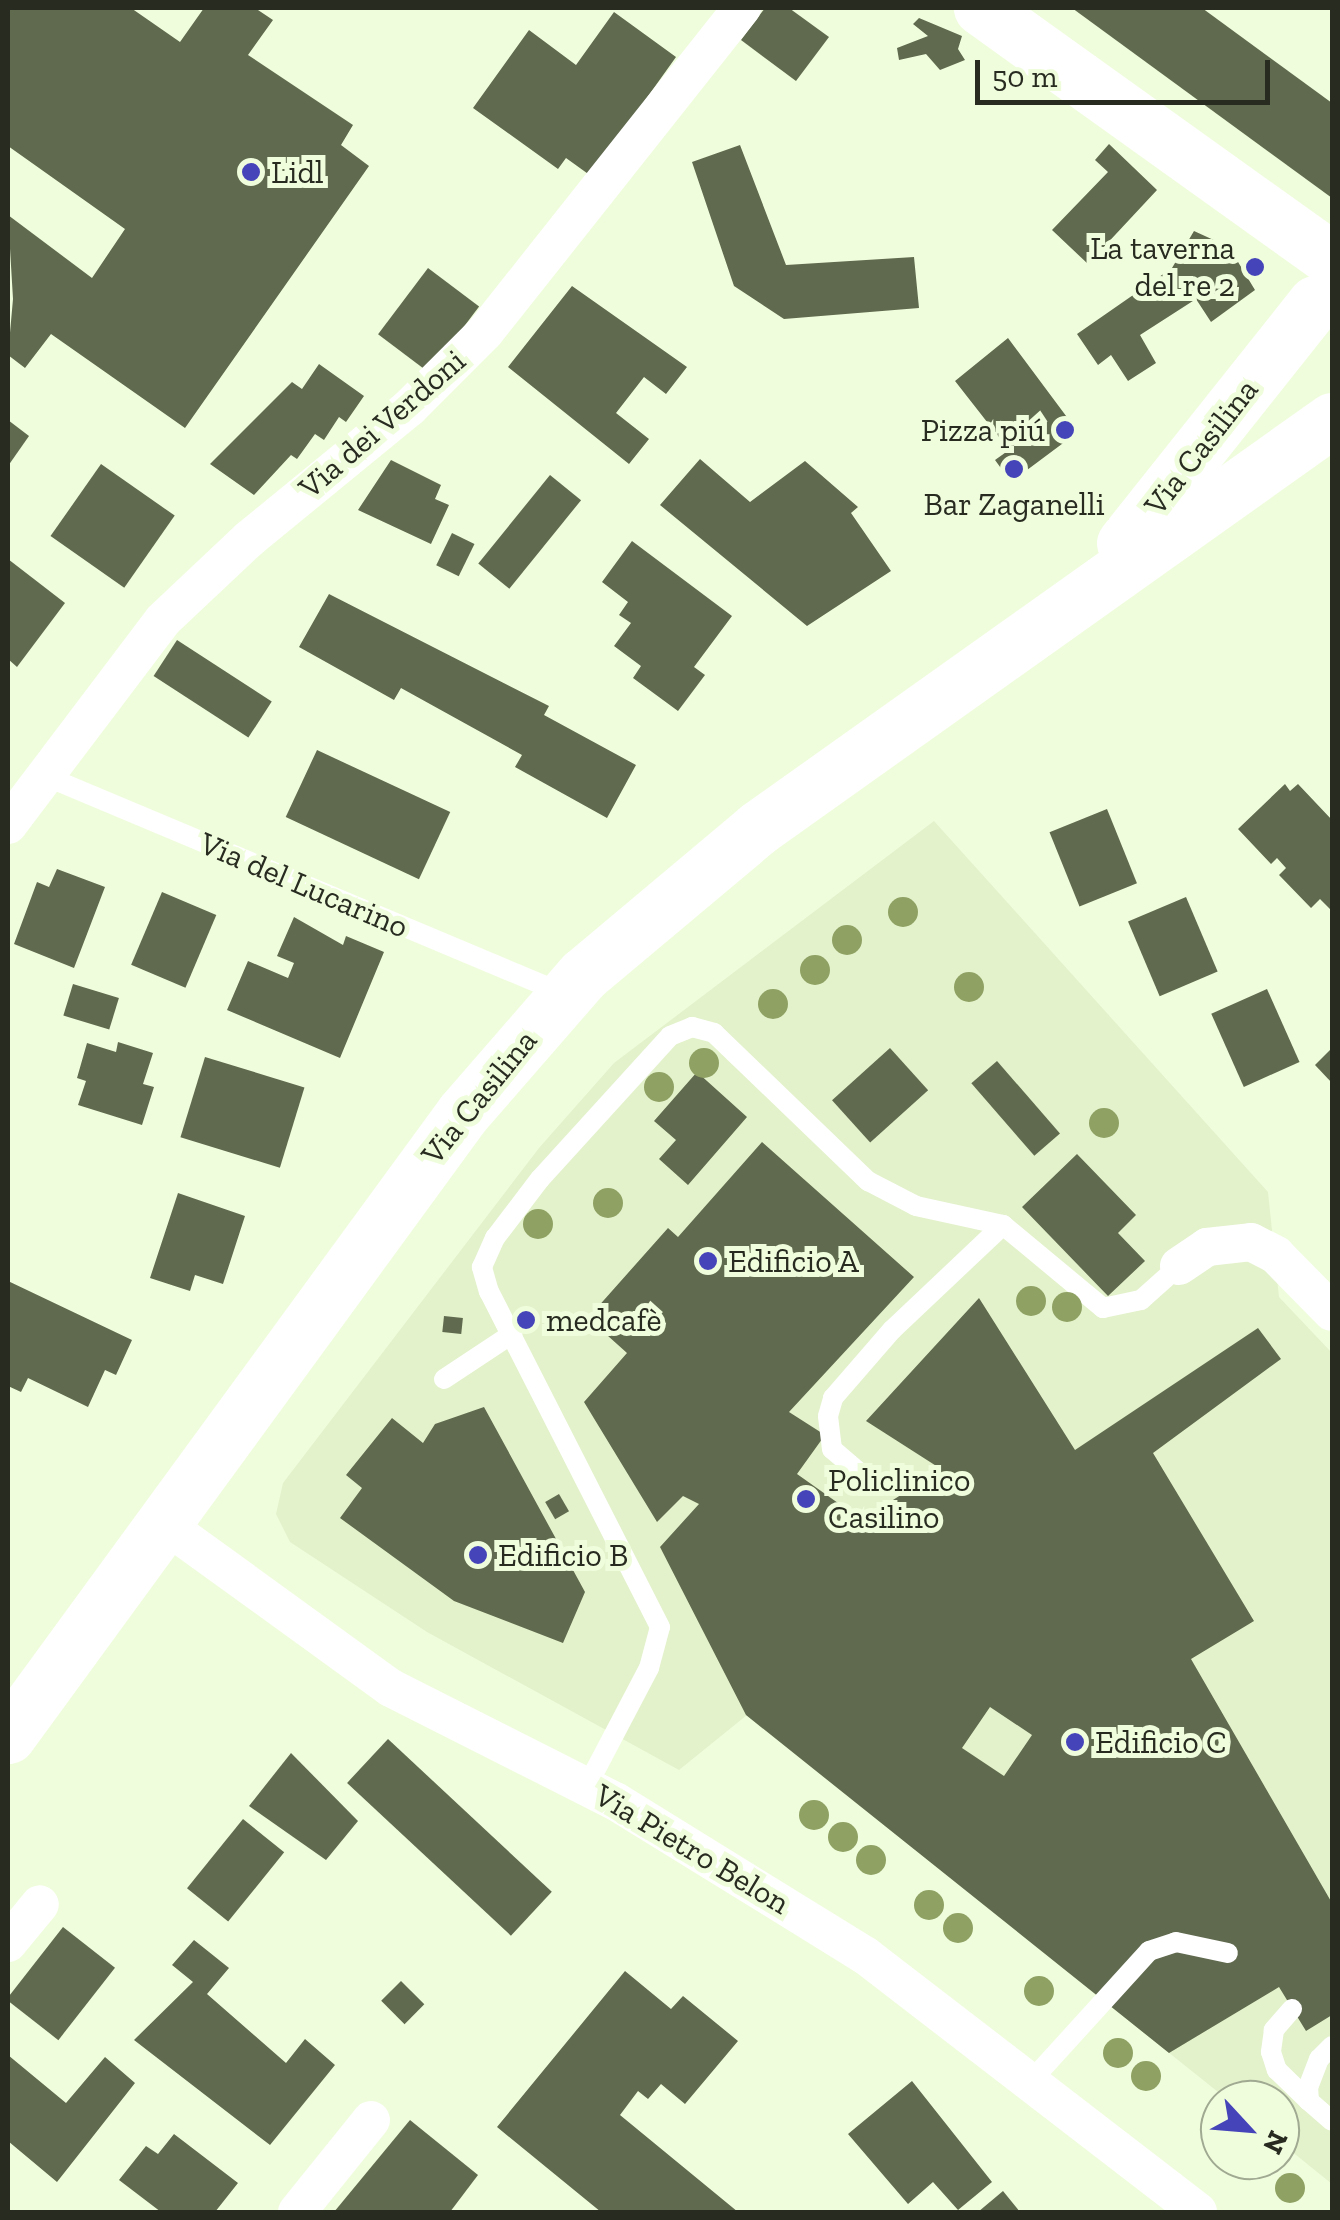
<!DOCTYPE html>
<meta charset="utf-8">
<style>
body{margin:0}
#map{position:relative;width:1340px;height:2220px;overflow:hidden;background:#f0fddd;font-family:"Zilla Slab",serif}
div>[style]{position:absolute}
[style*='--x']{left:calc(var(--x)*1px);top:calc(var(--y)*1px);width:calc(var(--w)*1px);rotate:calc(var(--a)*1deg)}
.built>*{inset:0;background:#e3f2cb}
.building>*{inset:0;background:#606a4e;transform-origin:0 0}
.lane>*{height:20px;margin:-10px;padding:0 10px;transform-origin:10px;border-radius:10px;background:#fff}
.street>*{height:38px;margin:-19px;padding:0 19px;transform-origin:19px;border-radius:19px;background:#fff}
.secondary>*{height:55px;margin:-27.5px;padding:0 27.5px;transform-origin:27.5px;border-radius:27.5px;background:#fff}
.trees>*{width:30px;height:30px;margin:-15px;border-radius:50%;background:#8fa163}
.dots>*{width:28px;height:28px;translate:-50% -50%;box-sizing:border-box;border:5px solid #f0fddd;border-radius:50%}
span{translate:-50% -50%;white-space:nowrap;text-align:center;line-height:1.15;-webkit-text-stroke:10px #f0fddd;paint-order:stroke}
.poi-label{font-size:32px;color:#272b20}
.left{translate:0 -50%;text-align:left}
.right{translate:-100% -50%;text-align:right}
.street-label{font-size:32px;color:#272b20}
.frame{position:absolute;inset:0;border:10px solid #272b20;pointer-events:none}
.north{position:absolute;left:1200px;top:2080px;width:100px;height:100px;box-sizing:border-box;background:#f0fddd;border:2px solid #a0a991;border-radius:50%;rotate:116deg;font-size:28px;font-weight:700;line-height:40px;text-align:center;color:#272b20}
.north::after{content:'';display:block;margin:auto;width:35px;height:45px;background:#4544b9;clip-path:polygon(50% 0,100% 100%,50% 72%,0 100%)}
.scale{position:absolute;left:975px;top:60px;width:295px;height:45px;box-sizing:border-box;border:5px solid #272b20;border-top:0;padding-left:12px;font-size:30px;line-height:35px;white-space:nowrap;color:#272b20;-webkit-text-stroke:8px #f0fddd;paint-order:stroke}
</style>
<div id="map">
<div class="built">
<i style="clip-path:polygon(934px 821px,1268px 1192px,1279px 1297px,1332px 1353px,1332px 2184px,1280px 2142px,1280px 2100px,1228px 2100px,747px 1715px,679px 1770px,427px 1632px,290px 1542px,276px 1514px,283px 1483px,539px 1148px,614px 1063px)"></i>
</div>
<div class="building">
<i style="clip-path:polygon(8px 8px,131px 8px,180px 42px,204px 8px,255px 8px,273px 20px,248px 55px,353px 125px,341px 145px,369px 166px,185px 428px,51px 334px,25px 368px,8px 355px,13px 299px,8px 215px,92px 278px,125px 229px,8px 146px)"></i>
<i style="clip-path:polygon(765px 8px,789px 8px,829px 37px,796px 81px,741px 40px)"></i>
<i style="clip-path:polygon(1072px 8px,1202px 8px,1332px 103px,1332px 198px)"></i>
<i style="clip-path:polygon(614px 12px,676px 57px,591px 176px,566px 158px,558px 169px,473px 108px,529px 30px,576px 65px)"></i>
<i style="clip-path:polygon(919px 18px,962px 36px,958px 49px,965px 60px,940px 70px,926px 54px,899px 60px,897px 48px,928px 36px,913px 24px)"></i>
<i style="clip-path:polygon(1109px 144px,1157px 190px,1088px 264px,1052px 230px,1108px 172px,1095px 160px)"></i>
<i style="clip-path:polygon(740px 145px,786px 265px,914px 257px,919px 308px,784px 319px,734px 286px,692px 162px)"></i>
<i style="clip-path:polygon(1194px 231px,1229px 247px,1255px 290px,1211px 322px,1196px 299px,1140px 335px,1156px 363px,1128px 381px,1111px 355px,1098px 365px,1077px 334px,1172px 268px)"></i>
<i style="left:428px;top:268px;width:64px;height:83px;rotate:37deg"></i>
<i style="clip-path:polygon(572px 286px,687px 367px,666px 394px,644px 377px,616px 413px,649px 439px,629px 464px,508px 367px)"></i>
<i style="clip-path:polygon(1008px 338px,1078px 432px,1011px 482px,995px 460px,1009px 450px,955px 381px)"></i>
<i style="clip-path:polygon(319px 364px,364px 396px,346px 422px,339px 417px,324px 440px,315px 434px,297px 459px,291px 455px,254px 495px,210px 464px,292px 382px,302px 389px)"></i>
<i style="clip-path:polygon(8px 420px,29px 436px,8px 466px)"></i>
<i style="clip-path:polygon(700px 459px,750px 502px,805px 461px,858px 507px,851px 513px,891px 571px,807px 626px,660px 505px)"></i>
<i style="clip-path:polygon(391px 460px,441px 485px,435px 499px,449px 505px,431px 544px,358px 510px)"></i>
<i style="left:101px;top:464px;width:90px;height:88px;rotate:35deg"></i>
<i style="left:550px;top:475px;width:40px;height:114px;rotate:39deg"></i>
<i style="left:452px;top:533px;width:25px;height:36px;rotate:26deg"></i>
<i style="clip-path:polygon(632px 541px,732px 616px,694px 667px,705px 675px,678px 711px,633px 678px,641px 666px,614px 646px,631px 623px,619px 615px,628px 602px,602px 582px)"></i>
<i style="clip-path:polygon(8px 559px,65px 603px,17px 667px,8px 659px)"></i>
<i style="clip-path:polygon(329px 594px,549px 706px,544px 715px,636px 765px,607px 818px,515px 767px,522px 755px,401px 688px,394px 700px,299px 647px)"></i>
<i style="left:177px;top:640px;width:113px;height:43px;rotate:33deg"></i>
<i style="left:317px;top:750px;width:147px;height:74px;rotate:25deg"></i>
<i style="clip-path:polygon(1285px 784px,1290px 791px,1298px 784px,1332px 820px,1332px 911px,1320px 899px,1311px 908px,1279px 875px,1286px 868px,1277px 858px,1271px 864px,1238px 829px)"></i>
<i style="left:1107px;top:809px;width:80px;height:62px;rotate:68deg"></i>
<i style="clip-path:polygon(57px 869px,105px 887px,74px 968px,14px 944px,37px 882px,49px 887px)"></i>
<i style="left:162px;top:892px;width:59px;height:79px;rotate:23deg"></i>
<i style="left:1186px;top:897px;width:81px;height:63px;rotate:67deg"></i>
<i style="clip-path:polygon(294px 917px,343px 945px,346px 936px,384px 952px,340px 1058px,227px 1010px,248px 961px,288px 978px,294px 963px,277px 956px)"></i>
<i style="left:73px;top:984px;width:48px;height:33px;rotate:17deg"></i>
<i style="left:1267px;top:989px;width:80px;height:61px;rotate:66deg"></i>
<i style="clip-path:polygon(118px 1042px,153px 1053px,143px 1084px,154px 1087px,142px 1125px,78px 1105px,86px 1081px,77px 1078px,87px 1043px,116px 1052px)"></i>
<i style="left:890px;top:1048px;width:57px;height:78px;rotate:48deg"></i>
<i style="clip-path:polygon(1332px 1048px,1332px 1083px,1315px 1065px)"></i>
<i style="left:205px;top:1057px;width:104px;height:84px;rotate:17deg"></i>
<i style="left:997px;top:1061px;width:96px;height:34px;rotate:49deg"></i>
<i style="clip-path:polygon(697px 1072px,747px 1117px,688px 1185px,659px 1159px,676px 1140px,654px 1121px)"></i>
<i style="clip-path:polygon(evenodd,762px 1142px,914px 1277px,789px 1412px,825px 1435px,797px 1474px,862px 1520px,941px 1469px,866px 1421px,979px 1298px,1075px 1450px,1258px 1328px,1281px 1359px,1153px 1453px,1254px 1621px,1191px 1659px,1332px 1903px,1332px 2015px,1306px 2031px,1279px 1987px,1169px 2053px,746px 1715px,660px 1547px,699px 1504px,683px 1496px,657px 1522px,584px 1402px,627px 1353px,588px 1318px,668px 1228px,678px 1237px,762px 1142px,990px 1707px,1032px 1735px,1004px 1776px,962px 1748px,990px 1707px)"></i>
<i style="clip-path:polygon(1077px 1154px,1136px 1215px,1118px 1233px,1145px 1261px,1108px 1296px,1022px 1207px)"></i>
<i style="clip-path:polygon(178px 1193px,245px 1216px,223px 1284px,195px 1275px,190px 1291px,150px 1278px)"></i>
<i style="clip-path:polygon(8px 1281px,132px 1340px,116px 1375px,105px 1370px,88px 1407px,28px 1378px,21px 1392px,8px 1386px)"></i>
<i style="left:444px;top:1316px;width:19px;height:16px;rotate:6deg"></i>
<i style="clip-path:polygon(484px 1407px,585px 1592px,563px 1643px,454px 1601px,340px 1518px,362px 1488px,346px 1475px,392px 1418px,423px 1443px,435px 1424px)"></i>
<i style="left:559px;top:1494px;width:20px;height:16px;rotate:60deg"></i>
<i style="left:388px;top:1739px;width:224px;height:60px;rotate:43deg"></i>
<i style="clip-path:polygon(291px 1753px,358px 1821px,326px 1860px,249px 1806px)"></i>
<i style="left:243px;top:1819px;width:53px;height:89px;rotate:39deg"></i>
<i style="left:63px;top:1927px;width:66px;height:92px;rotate:38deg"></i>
<i style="clip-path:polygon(194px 1940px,229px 1968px,207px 1994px,286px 2063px,305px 2039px,335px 2065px,270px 2145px,134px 2040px,193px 1982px,172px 1965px)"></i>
<i style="clip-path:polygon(625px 1971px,671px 2009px,683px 1996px,738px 2041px,685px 2104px,661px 2084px,648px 2099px,638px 2091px,620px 2115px,738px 2212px,601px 2212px,497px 2127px)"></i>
<i style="left:401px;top:1981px;width:33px;height:28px;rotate:45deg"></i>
<i style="clip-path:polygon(8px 2055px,66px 2103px,105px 2057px,135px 2083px,57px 2182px,8px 2141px)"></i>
<i style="clip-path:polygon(912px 2081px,992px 2182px,958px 2210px,933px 2182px,908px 2204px,848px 2134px)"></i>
<i style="clip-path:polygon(410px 2120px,478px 2175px,450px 2212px,334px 2212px)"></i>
<i style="clip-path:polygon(174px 2134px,238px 2183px,215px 2212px,161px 2212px,119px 2180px,146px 2146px,158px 2154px)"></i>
<i style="clip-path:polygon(1003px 2191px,1020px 2212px,978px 2212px)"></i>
</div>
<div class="lane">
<i style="--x:43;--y:775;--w:563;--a:22.78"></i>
<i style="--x:444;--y:1379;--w:82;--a:-33.5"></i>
<i style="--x:867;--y:1479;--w:46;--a:-139.4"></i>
<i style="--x:832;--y:1449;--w:33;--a:-97"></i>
<i style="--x:828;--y:1416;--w:19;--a:-74"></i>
<i style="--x:833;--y:1398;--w:90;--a:-49.1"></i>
<i style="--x:892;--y:1330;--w:153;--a:-43.4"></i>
<i style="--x:587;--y:1786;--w:133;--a:-62.3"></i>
<i style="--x:649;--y:1668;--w:42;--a:-75"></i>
<i style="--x:660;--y:1627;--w:376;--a:-117"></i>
<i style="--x:489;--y:1292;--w:26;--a:-106"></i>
<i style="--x:482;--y:1267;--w:32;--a:-66"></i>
<i style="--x:495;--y:1238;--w:74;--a:-52.7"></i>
<i style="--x:540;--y:1179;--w:193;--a:-47.7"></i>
<i style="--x:670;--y:1036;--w:24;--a:-22"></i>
<i style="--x:692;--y:1027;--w:23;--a:15"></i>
<i style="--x:714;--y:1033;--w:214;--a:43.9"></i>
<i style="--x:868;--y:1181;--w:54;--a:27.5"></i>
<i style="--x:916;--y:1206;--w:89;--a:12.3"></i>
<i style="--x:1003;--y:1225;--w:130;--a:39.7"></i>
<i style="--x:1103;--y:1308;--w:39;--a:-12"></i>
<i style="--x:1141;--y:1300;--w:51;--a:-41.8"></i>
<i style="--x:1292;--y:2009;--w:28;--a:131"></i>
<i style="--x:1274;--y:2030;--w:22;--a:98"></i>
<i style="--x:1271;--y:2052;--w:19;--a:72"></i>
<i style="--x:1277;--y:2070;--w:45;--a:44.1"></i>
<i style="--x:1332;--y:2046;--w:18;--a:135"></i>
<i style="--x:1319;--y:2059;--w:30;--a:111"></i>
<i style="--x:1308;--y:2087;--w:14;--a:86"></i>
<i style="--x:1309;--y:2101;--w:30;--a:41"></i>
<i style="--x:1030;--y:2082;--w:177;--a:-47.7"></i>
<i style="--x:1149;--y:1951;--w:28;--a:-18"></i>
<i style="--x:1176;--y:1942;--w:53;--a:11.9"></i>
</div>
<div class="street">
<i style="--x:8;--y:825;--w:257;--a:-52.9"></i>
<i style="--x:163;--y:620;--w:118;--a:-43.3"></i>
<i style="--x:249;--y:539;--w:207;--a:-39.3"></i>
<i style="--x:409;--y:408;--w:107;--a:-45"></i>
<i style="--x:485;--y:332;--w:414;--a:-51.6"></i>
<i style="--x:1179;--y:1266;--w:34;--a:-34"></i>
<i style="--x:1207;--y:1247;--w:44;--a:-6.5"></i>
<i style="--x:1251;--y:1242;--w:28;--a:27"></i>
<i style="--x:1276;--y:1255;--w:80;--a:45.5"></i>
<i style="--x:163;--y:1523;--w:281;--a:35.9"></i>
<i style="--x:391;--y:1688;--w:251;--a:26.8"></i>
<i style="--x:615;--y:1801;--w:295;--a:31.7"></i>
<i style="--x:866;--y:1956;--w:419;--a:37.6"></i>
<i style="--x:8;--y:1943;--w:50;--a:-50.6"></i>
<i style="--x:297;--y:2212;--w:118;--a:-51.2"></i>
</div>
<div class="secondary">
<i style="--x:981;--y:8;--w:432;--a:35.6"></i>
<i style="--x:1124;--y:543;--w:307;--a:-51.5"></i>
<i style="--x:8;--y:1736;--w:771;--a:-53.86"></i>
<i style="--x:463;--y:1113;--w:183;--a:-49"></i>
<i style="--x:583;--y:975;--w:229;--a:-40"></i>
<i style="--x:758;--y:828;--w:704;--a:-35.41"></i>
</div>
<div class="trees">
<i style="left:903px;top:912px"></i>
<i style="left:847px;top:940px"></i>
<i style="left:815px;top:970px"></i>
<i style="left:969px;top:987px"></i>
<i style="left:773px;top:1004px"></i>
<i style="left:704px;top:1063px"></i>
<i style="left:659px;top:1087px"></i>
<i style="left:1104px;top:1123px"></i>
<i style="left:608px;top:1203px"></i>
<i style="left:538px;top:1224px"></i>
<i style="left:1031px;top:1301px"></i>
<i style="left:1067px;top:1307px"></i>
<i style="left:814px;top:1815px"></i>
<i style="left:843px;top:1837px"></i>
<i style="left:871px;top:1860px"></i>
<i style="left:929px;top:1905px"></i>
<i style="left:958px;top:1928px"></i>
<i style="left:1039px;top:1991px"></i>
<i style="left:1118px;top:2053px"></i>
<i style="left:1146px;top:2076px"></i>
<i style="left:1290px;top:2188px"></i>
</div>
<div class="dots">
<i style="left:251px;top:172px;background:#4544b9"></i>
<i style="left:1255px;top:267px;background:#4544b9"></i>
<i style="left:1065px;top:430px;background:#4544b9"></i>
<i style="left:1014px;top:469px;background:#4544b9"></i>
<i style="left:708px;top:1261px;background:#4544b9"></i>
<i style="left:526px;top:1320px;background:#4544b9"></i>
<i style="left:806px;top:1499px;background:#4544b9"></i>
<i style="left:478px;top:1555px;background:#4544b9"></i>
<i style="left:1075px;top:1742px;background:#4544b9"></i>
</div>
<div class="poi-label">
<span class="left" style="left:271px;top:172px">Lidl</span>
<span class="right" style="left:1235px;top:267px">La taverna<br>del re 2</span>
<span class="right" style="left:1045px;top:430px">Pizza piú</span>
<span style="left:1014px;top:504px">Bar Zaganelli</span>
<span class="left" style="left:728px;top:1261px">Edificio A</span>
<span class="left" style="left:546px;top:1320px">medcafè</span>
<span class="left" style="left:828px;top:1499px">Policlinico<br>Casilino</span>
<span class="left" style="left:498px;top:1555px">Edificio B</span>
<span class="left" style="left:1095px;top:1742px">Edificio C</span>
</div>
<div class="street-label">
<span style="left:382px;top:424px;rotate:-41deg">Via dei Verdoni</span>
<span style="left:1201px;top:447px;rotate:-52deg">Via Casilina</span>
<span style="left:304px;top:885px;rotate:23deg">Via del Lucarino</span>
<span style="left:479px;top:1097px;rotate:-51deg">Via Casilina</span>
<span style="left:692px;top:1849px;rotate:31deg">Via Pietro Belon</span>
</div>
<div class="frame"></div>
<div class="north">N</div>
<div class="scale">50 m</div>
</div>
